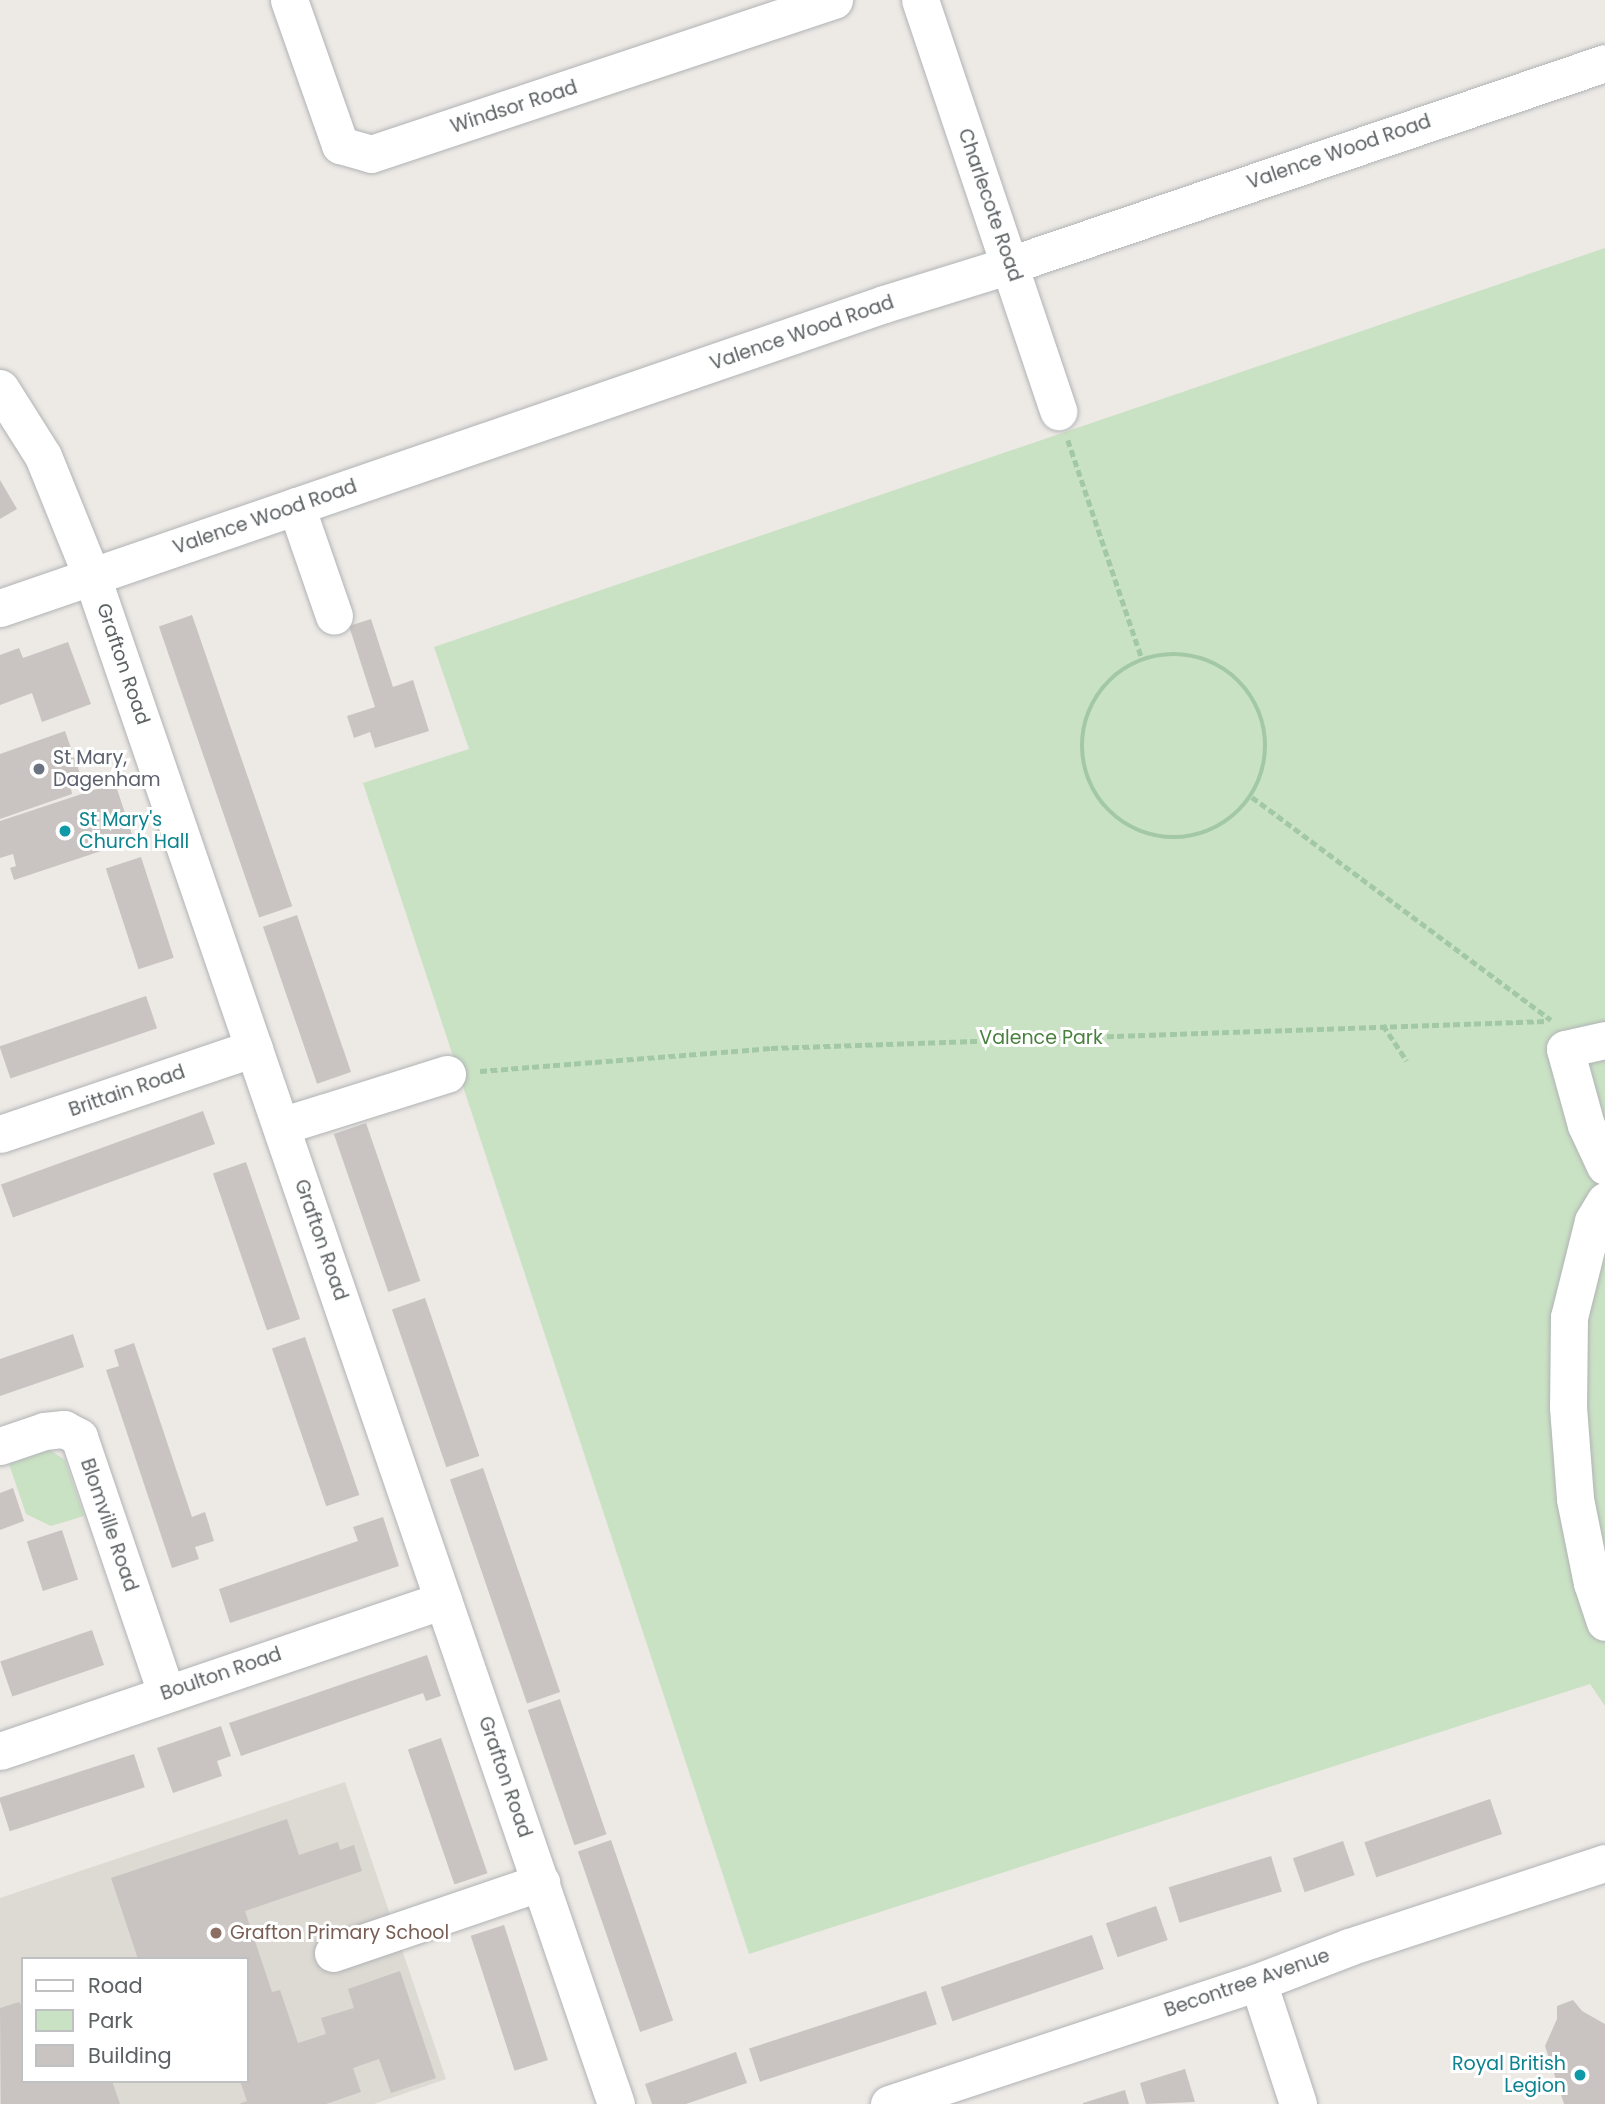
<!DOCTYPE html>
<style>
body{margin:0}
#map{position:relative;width:1605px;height:2104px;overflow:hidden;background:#ede9e5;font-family:Poppins,sans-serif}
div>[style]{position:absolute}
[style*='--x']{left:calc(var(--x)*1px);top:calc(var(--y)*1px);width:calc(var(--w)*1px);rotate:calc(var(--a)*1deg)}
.education>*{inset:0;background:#ddd9d3}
.green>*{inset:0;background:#cae2c4}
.building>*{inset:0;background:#c9c4c1;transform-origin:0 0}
.path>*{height:4.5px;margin-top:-2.25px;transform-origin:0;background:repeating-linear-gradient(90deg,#a2c9a4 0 7px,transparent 0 10.5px)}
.path>.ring{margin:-2.25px;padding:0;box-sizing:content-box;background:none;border:4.5px solid #a2c9a4;border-radius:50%}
.roads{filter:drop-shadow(0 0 2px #b0b3b5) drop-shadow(0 0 2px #b0b3b5)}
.minor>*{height:37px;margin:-18.5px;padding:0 18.5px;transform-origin:18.5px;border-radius:18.5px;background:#fff}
.dots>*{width:19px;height:19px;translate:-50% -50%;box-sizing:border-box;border:4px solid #fff;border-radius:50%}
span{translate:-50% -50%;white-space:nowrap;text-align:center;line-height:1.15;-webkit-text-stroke:6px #fff;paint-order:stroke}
.street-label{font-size:19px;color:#5c6163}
.worship-label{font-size:19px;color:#5b616d}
.left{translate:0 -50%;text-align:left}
.culture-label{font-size:19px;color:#0d838f}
.right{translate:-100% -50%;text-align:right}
.park-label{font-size:19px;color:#49803f}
.education-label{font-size:19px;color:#785e54}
.legend{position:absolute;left:21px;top:1957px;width:228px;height:126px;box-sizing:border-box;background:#fff;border:2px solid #bec0c1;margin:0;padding:9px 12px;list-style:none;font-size:21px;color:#5c6163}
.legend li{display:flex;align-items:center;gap:14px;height:35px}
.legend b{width:35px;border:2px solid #bec0c1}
</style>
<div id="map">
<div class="education">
<i style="clip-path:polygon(evenodd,345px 1782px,446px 2079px,374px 2104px,0 2104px,0 1898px,345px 1782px,23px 1959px,247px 1959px,247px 2081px,23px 2081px,23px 1959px)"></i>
</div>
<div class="green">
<i style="clip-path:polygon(1605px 248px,1605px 1706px,1590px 1684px,749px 1954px,363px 783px,469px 749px,434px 647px)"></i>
<i style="clip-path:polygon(50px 1450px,65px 1460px,84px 1516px,51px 1526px,26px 1514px,9px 1464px)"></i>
</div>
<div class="building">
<i style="clip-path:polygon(0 480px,17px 509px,0 519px)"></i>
<i style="left:192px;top:615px;width:308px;height:35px;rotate:71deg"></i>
<i style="clip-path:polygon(371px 619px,393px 687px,413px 680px,429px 731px,375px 748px,370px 732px,354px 738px,347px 716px,375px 707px,349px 626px)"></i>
<i style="clip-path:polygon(68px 642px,91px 704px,42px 722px,32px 693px,0 705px,0 655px,19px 648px,23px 658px)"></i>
<i style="clip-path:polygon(65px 731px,84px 785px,71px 789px,72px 794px,0 819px,0 754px)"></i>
<i style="clip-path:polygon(115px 783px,134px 840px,14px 880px,10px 868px,16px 866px,13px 854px,0 858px,0 821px)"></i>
<i style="left:141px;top:857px;width:106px;height:37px;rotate:72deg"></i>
<i style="left:297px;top:915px;width:166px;height:36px;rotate:71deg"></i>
<i style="left:146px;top:996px;width:34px;height:155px;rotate:71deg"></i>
<i style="left:203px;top:1111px;width:35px;height:215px;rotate:70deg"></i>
<i style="left:366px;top:1123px;width:167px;height:34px;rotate:71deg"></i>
<i style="left:246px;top:1162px;width:166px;height:35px;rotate:71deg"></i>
<i style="left:425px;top:1298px;width:167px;height:35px;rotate:71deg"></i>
<i style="clip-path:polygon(73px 1334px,84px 1367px,0 1396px,0 1359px)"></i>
<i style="left:305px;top:1337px;width:167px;height:35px;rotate:71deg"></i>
<i style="clip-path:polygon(134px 1343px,192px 1517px,205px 1512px,214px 1541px,195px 1547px,199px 1559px,172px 1568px,106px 1370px,119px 1366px,114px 1350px)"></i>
<i style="left:483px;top:1468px;width:237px;height:35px;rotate:71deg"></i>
<i style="clip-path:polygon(13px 1488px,24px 1521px,0 1530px,0 1493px)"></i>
<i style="clip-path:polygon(383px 1517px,399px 1566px,230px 1623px,219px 1589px,358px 1541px,353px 1527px)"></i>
<i style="left:62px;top:1530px;width:52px;height:37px;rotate:72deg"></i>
<i style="left:92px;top:1630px;width:37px;height:97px;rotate:71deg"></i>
<i style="clip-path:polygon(427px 1655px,441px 1696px,426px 1701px,423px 1693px,241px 1756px,229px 1723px)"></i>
<i style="left:560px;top:1699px;width:143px;height:34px;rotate:71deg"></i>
<i style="clip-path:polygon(221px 1726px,231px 1756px,217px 1761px,222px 1776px,173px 1793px,157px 1748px)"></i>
<i style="left:441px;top:1738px;width:143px;height:35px;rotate:71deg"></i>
<i style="left:134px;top:1754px;width:35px;height:142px;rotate:72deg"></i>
<i style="left:1490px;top:1799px;width:37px;height:133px;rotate:71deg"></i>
<i style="clip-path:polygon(287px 1819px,299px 1855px,338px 1842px,340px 1850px,354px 1845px,362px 1871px,245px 1911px,272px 1992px,280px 1990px,298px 2043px,326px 2034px,321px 2018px,354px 2008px,348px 1989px,400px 1971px,436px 2078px,391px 2093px,379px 2059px,353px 2068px,361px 2092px,326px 2104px,239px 2104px,247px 2101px,240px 2081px,247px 2081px,247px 1959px,138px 1959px,111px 1878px)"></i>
<i style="left:611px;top:1840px;width:191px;height:35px;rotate:71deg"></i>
<i style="left:1343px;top:1841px;width:36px;height:53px;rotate:71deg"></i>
<i style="left:1271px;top:1856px;width:37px;height:107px;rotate:73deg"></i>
<i style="left:1156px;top:1906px;width:36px;height:53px;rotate:71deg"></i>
<i style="left:504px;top:1925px;width:142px;height:35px;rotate:72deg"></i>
<i style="left:1092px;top:1935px;width:36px;height:160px;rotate:71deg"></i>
<i style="left:926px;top:1991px;width:35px;height:186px;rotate:72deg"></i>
<i style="clip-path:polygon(1573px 2000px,1582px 2011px,1605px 2024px,1605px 2104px,1564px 2104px,1545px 2046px,1557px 2019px,1557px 2006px)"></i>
<i style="clip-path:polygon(19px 2002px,23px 2007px,23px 2081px,112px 2081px,120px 2104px,1px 2104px,0 2008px)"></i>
<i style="clip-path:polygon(736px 2052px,747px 2083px,686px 2104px,652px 2104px,645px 2084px)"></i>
<i style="clip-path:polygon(1185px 2069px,1195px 2102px,1146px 2104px,1140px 2083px)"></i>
<i style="clip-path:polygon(1125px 2090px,1129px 2104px,1083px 2104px,1083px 2103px)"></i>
</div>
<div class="path">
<i style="--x:1068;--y:440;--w:231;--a:71.3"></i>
<i class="ring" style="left:1082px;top:654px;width:179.5px;height:179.5px"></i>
<i style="--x:1252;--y:797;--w:373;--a:36.7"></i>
<i style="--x:1383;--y:1025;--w:43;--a:56.3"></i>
<i style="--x:480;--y:1071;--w:292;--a:-4.5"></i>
<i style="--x:771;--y:1048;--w:776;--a:-1.99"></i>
</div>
<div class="roads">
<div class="minor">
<i style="--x:289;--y:0;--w:154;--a:70.6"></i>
<i style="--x:340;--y:145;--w:32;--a:16"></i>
<i style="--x:371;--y:154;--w:488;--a:-18.4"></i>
<i style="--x:920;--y:0;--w:434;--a:71.4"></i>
<i style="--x:0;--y:388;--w:80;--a:57.7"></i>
<i style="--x:43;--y:456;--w:131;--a:68"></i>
<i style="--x:92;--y:577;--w:1614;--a:71.06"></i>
<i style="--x:296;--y:506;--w:116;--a:70.9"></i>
<i style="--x:0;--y:608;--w:935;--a:-18.98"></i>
<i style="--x:884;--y:304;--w:132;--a:-17.2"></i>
<i style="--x:1010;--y:265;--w:628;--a:-18.75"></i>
<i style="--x:1605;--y:1040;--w:41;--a:167.3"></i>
<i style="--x:1565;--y:1049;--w:79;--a:74.6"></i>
<i style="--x:1586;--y:1125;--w:45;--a:65.1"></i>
<i style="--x:281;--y:1126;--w:174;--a:-17.4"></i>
<i style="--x:0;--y:1134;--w:268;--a:-18.7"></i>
<i style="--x:1605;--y:1201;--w:23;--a:121"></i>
<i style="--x:1593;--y:1221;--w:99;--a:104"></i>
<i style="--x:1569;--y:1317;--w:90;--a:90.6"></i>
<i style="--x:1568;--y:1407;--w:92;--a:85.6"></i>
<i style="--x:1575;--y:1499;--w:86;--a:78.6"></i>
<i style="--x:1592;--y:1583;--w:41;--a:71.6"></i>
<i style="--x:0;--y:1446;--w:46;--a:-18.8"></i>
<i style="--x:44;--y:1431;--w:20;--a:-6"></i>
<i style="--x:64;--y:1429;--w:17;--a:28"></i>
<i style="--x:79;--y:1437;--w:270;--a:71.2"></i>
<i style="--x:0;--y:1751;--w:468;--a:-18.8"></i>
<i style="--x:333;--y:1953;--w:220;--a:-18.8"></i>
<i style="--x:1258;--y:1982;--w:128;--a:71.8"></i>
<i style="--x:889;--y:2104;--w:389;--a:-18.3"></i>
<i style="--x:1258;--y:1982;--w:97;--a:-21"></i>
<i style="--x:1349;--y:1947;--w:269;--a:-18.2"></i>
</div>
</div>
<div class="dots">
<i style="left:39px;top:769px;background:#6b7280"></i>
<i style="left:65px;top:831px;background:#0f9aa8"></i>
<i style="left:216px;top:1933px;background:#8d6e63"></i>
<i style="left:1580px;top:2075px;background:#0f9aa8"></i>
</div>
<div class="street-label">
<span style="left:514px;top:107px;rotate:-18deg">Windsor Road</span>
<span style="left:1339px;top:152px;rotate:-19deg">Valence Wood Road</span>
<span style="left:990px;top:205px;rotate:71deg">Charlecote Road</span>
<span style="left:802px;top:333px;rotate:-19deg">Valence Wood Road</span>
<span style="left:265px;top:517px;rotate:-19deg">Valence Wood Road</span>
<span style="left:123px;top:664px;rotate:71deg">Grafton Road</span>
<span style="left:127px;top:1091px;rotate:-19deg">Brittain Road</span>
<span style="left:321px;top:1240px;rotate:71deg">Grafton Road</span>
<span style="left:109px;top:1525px;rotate:71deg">Blomville Road</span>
<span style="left:221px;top:1674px;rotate:-19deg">Boulton Road</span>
<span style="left:505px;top:1777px;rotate:71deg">Grafton Road</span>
<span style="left:1247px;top:1983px;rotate:-19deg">Becontree Avenue</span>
</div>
<div class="worship-label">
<span class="left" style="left:53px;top:769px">St Mary,<br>Dagenham</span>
</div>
<div class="culture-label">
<span class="left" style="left:79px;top:831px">St Mary's<br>Church Hall</span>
<span class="right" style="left:1566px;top:2075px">Royal British<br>Legion</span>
</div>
<div class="park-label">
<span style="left:1041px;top:1038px">Valence Park</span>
</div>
<div class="education-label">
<span class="left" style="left:230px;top:1933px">Grafton Primary School</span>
</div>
<ul class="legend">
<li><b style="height:9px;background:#fff"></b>Road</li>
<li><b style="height:19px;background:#cae2c4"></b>Park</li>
<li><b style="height:19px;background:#c9c4c1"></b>Building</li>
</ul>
</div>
